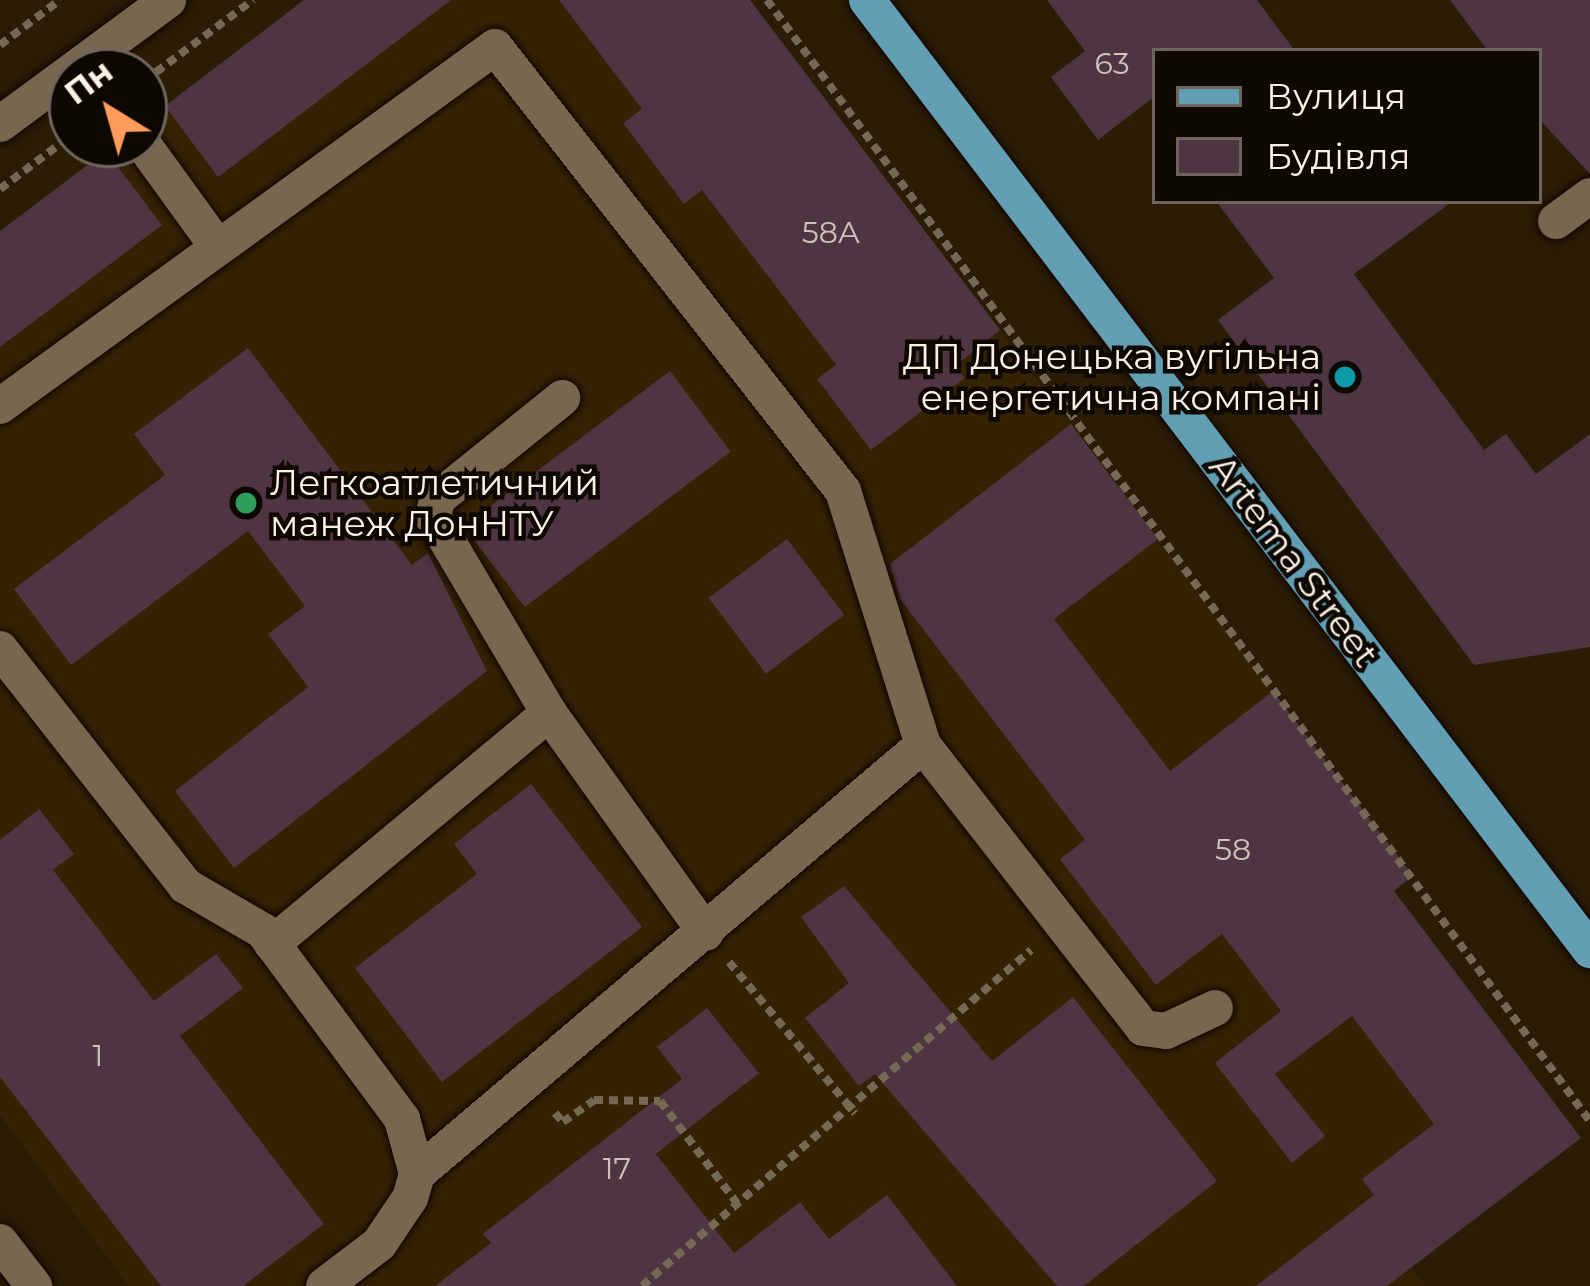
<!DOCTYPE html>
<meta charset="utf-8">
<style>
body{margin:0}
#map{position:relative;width:1590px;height:1286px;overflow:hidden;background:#2a1c05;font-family:Montserrat,sans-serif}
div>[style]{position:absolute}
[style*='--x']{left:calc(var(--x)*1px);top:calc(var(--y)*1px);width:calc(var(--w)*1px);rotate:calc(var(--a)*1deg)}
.built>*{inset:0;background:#352203}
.building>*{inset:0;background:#4f3542;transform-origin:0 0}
.path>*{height:8px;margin-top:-4px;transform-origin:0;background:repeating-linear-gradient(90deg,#756955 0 9px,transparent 0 15px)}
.roads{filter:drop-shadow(0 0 3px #120600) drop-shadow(0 0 3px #120600)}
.minor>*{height:36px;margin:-18px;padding:0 18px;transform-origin:18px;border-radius:18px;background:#78674e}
.major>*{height:36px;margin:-18px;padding:0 18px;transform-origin:18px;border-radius:18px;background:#629fb5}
.dots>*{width:33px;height:33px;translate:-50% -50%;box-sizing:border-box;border:6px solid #0e0802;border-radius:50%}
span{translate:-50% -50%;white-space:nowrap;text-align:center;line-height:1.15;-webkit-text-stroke:9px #0e0802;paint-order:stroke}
.number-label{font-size:30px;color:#d0c1bb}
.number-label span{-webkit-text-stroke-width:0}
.poi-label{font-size:36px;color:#fbf0e3}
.right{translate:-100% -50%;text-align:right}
.left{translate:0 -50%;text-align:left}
.street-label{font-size:36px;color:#fbf0e3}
.legend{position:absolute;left:1152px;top:48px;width:390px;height:156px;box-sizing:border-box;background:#0e0802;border:3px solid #6d655c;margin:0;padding:15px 21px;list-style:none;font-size:36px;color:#fbf0e3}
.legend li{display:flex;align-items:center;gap:24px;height:60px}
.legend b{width:60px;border:3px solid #6d655c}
.north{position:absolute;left:48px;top:48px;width:120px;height:120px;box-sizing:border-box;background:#0e0802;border:3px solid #6d655c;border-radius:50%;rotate:323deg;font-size:33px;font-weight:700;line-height:48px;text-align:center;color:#fbf0e3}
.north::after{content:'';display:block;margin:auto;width:42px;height:54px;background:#ff9b5b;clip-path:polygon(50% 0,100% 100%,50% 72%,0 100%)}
</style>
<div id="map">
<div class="built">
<i style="clip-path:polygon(451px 0,750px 0,1413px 876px,1394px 891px,1581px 1138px,1412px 1267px,1426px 1286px,129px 1286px,0 1115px,0 347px,162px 225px,106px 151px,144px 144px,144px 122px,165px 106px,218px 176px)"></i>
</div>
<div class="building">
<i style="clip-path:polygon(304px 0,451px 0,218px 177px,165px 106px)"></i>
<i style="clip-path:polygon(559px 0,750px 0,1000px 330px,955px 366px,965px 378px,871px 450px,817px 379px,836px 365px,702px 190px,684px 204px,623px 123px,642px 109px)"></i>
<i style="clip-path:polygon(1047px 0,1257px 0,1295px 51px,1155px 51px,1155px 96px,1098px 140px,1051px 77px,1085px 51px)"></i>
<i style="clip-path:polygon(1450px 0,1590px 0,1590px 174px,1539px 119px,1539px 51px,1488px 51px)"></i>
<i style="clip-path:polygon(106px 151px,162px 225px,0 347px,0 231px)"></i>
<i style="clip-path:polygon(1216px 201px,1453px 201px,1354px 274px,1484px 450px,1506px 434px,1536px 474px,1590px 434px,1590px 647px,1474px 665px,1218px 320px,1274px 278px)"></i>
<i style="clip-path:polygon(248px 348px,412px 565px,428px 553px,487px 671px,234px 868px,175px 791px,308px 687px,268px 634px,305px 606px,248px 531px,71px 665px,14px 589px,165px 475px,134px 434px)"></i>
<i style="left:670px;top:371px;width:101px;height:258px;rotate:53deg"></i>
<i style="clip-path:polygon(1071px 424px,1158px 539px,1054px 619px,1170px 771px,1273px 691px,1413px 876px,1394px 891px,1581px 1138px,1387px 1286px,1256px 1286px,1374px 1195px,1362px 1179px,1434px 1124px,1352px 1016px,1275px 1074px,1325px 1136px,1292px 1163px,1215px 1063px,1281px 1011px,1222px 934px,1156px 985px,1060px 859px,1085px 840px,900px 599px,890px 564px)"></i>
<i style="left:787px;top:539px;width:95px;height:98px;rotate:53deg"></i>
<i style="clip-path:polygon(531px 784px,642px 927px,442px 1082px,355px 968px,477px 874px,454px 844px)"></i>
<i style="clip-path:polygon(39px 809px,74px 854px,53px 870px,154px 1001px,216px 954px,243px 988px,180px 1036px,324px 1224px,243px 1286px,161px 1286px,0 1077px,0 840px)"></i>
<i style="clip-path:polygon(844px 886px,992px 1061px,1073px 997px,1217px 1181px,1084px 1286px,1057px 1286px,875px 1074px,859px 1086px,805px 1018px,849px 983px,801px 917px)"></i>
<i style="clip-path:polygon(707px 1008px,759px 1073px,656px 1154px,734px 1253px,800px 1202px,829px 1239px,887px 1195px,957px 1286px,435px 1286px,491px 1243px,483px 1234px,682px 1079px,657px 1047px)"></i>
</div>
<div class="path">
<i style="--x:767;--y:0;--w:1391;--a:53.72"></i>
<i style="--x:0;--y:45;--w:75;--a:-36.9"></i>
<i style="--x:144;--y:81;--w:136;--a:-36.6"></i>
<i style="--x:0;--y:189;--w:90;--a:-36.9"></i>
<i style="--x:729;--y:962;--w:197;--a:50.2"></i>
<i style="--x:555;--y:1113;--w:12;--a:48"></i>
<i style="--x:563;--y:1122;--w:38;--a:-35"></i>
<i style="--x:594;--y:1100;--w:66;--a:0.9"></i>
<i style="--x:660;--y:1101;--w:128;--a:53"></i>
<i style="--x:642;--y:1286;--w:514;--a:-40.82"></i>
</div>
<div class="roads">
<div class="minor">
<i style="--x:0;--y:124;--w:209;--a:-36.4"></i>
<i style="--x:143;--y:144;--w:121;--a:54.1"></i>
<i style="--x:1556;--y:221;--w:42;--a:-36.3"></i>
<i style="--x:0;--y:406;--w:611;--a:-35.95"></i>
<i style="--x:495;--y:47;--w:564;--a:51.91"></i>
<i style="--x:843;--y:491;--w:266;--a:72.5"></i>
<i style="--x:923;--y:745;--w:663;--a:139.71"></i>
<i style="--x:0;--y:649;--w:301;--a:51.9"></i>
<i style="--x:186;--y:886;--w:89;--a:30.3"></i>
<i style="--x:263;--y:931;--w:234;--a:53.5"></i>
<i style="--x:402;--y:1119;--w:57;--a:74.7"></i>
<i style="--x:417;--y:1174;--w:25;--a:106"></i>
<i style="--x:410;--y:1198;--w:55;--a:124"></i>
<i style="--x:379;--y:1244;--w:69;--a:142.6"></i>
<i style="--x:549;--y:713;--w:228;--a:-120.6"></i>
<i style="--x:433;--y:517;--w:18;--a:-77"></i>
<i style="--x:437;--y:499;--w:161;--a:-38.9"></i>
<i style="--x:923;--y:745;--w:358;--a:52.1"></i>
<i style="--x:1143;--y:1028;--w:23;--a:7"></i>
<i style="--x:1166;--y:1031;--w:54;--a:-25.1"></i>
<i style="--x:272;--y:944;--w:361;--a:-39.8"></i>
<i style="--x:549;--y:713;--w:270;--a:54.5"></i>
<i style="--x:0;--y:1242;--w:56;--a:52.3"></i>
</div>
<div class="major">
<i style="--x:867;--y:0;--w:1194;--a:52.73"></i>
</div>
</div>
<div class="dots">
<i style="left:1345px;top:377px;background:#0f9aa8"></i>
<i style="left:246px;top:503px;background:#2e9e5b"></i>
</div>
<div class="number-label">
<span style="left:1112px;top:64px">63</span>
<span style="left:831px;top:233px">58А</span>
<span style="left:1233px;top:850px">58</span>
<span style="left:98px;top:1056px">1</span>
<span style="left:617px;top:1169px">17</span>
</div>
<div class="poi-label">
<span class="right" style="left:1321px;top:377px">ДП Донецька вугільна<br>енергетична компані</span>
<span class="left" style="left:270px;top:503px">Легкоатлетичний<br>манеж ДонНТУ</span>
</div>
<div class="street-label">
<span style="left:1294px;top:561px;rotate:53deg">Artema Street</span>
</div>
<ul class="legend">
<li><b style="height:15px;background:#629fb5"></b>Вулиця</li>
<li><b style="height:33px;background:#4f3542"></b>Будівля</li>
</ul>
<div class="north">Пн</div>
</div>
